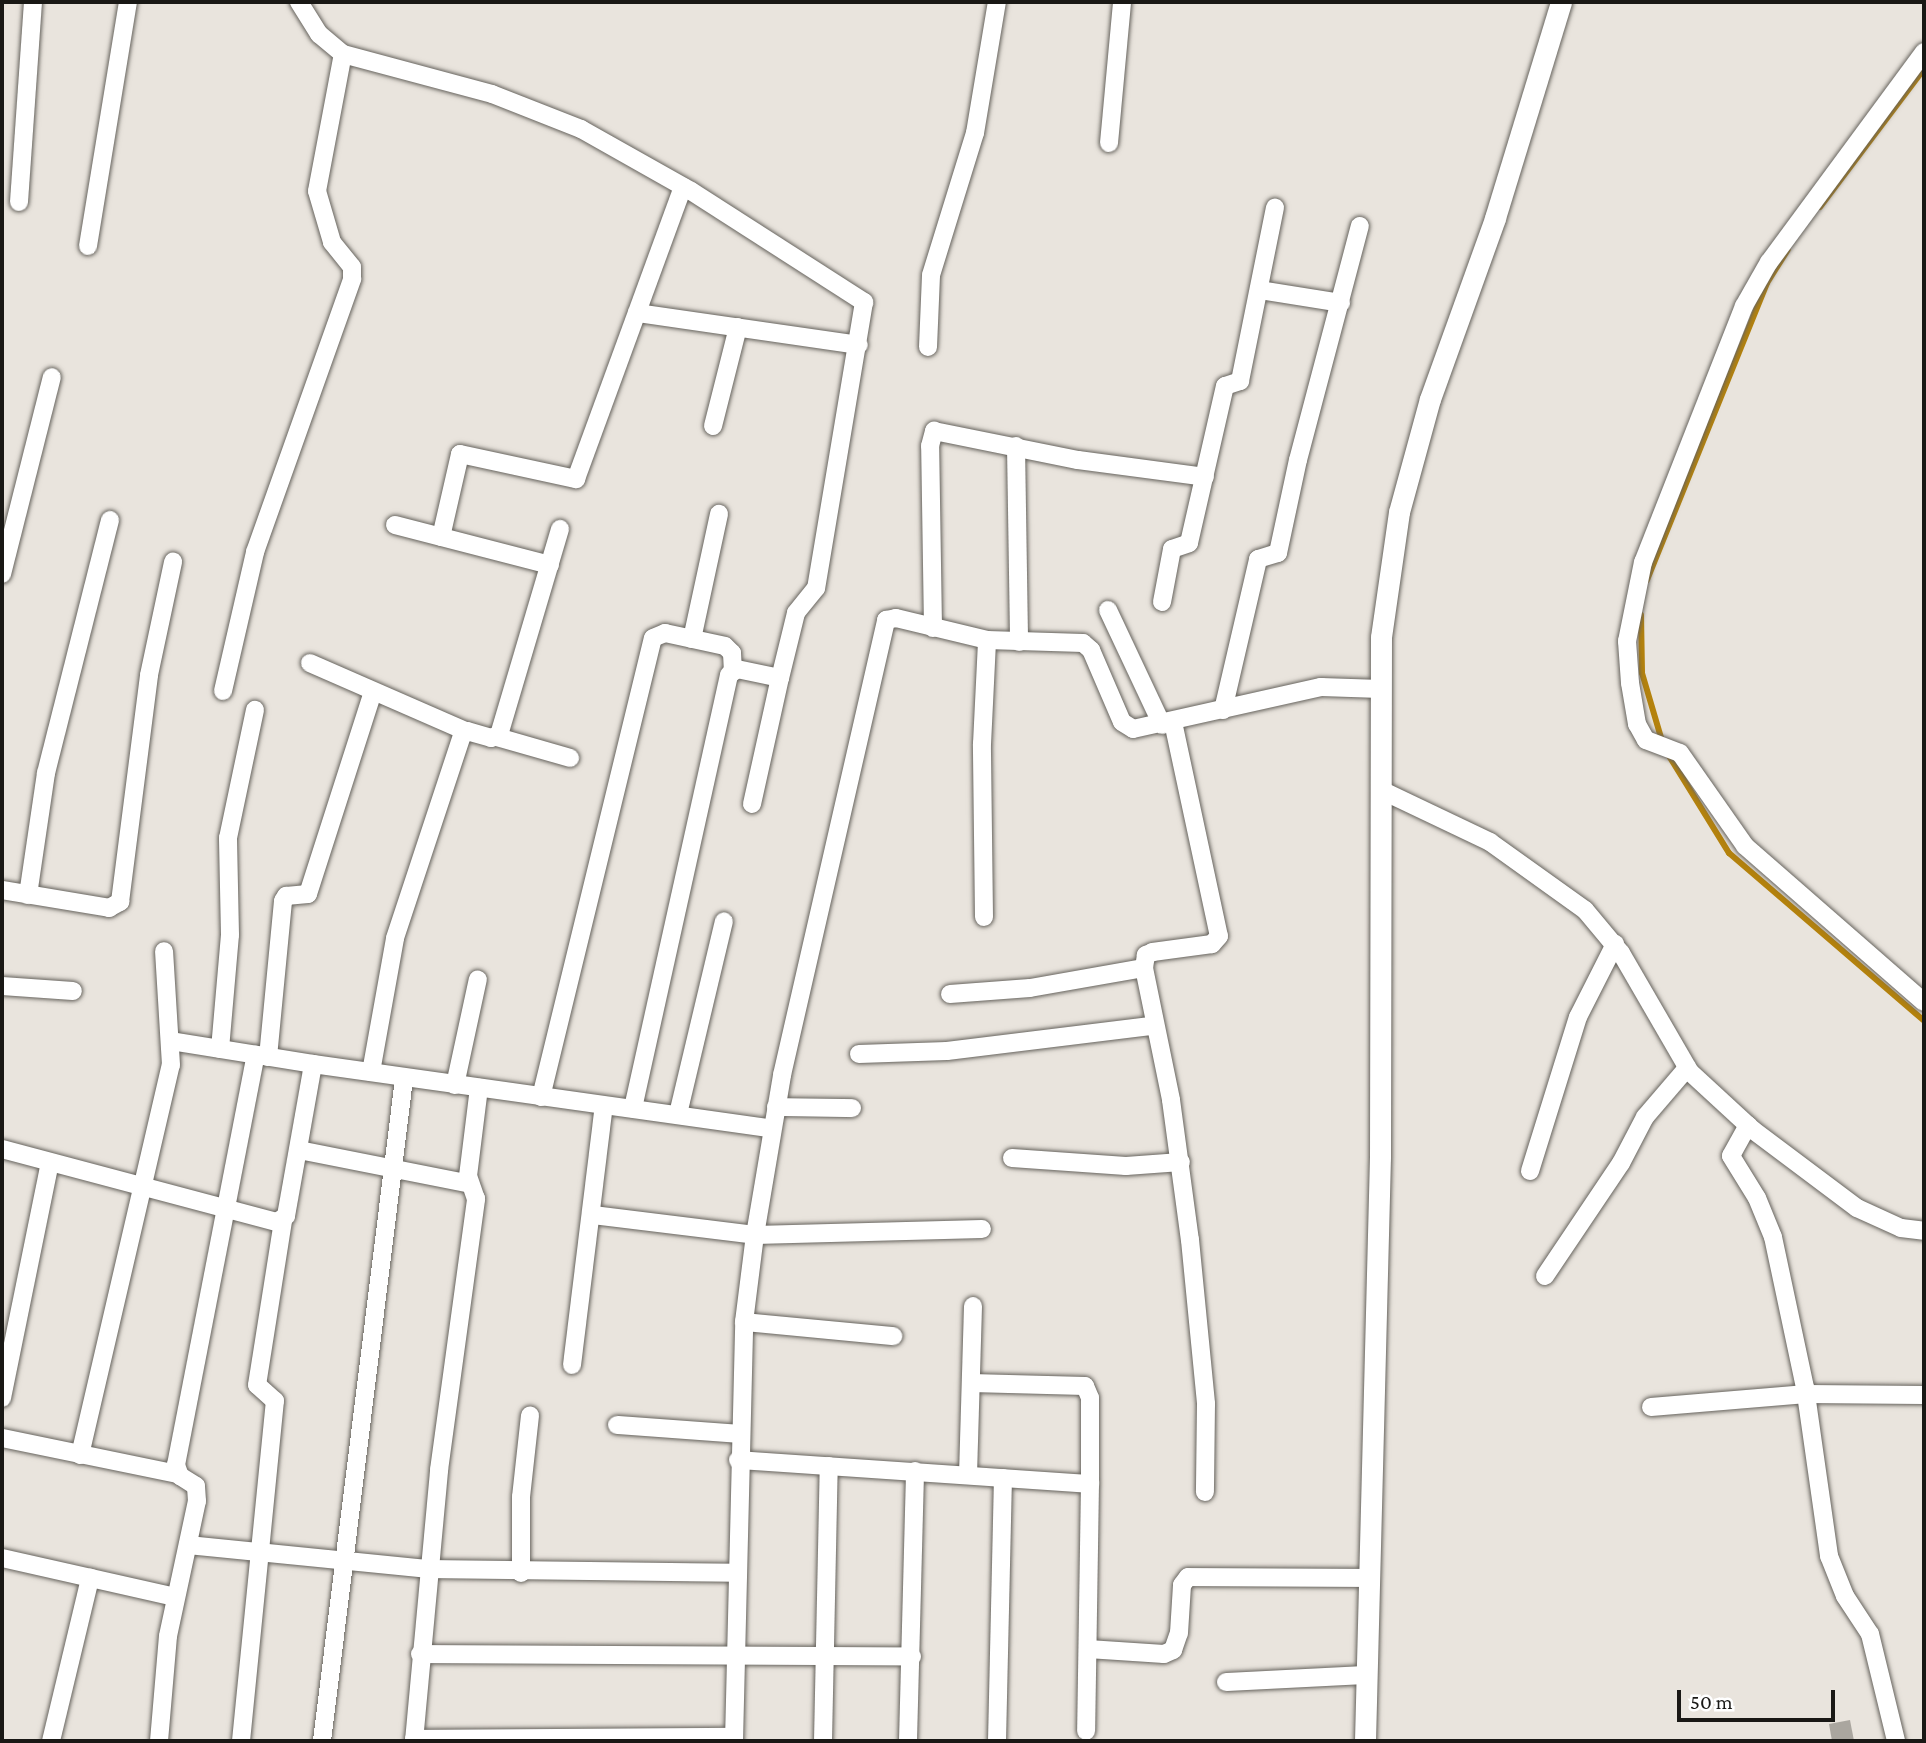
<!DOCTYPE html>
<html>
<head>
<meta charset="utf-8">
<style>
  body { margin:0 }
  #map { position:relative; width:1926px; height:1743px; overflow:hidden; background:#e9e4dd; font-family:"Crimson Pro",serif }
  div>[style] { position:absolute }
  .stream>* { height:6px; margin:-3px; padding:0 3px; transform-origin:3px; border-radius:3px; background:#b4820d }
  .building>* { inset:0; background:#aaa69f }
  .roads { filter:drop-shadow(0 0 2px #66635d) drop-shadow(0 0 2px #66635d) }
  .minor>* { height:18px; margin:-9px; padding:0 9px; transform-origin:9px; border-radius:9px; background:#fff }
  .tertiary>* { height:21px; margin:-10.5px; padding:0 10.5px; transform-origin:10.5px; border-radius:10.5px; background:#fff }
  span { translate:-50% -50%; white-space:nowrap; text-align:center; line-height:1.15; -webkit-text-stroke:7px #fff; paint-order:stroke }
  .frame { position:absolute; inset:0; border:4px solid #191815; pointer-events:none }
  .scale { position:absolute; left:1677px; top:1690px; width:158px; height:32px; box-sizing:border-box; border:4px solid #191815; border-top:0; padding-left:9px; font-size:21px; line-height:24px; white-space:nowrap; color:#191815; -webkit-text-stroke:5px #fff; paint-order:stroke }
</style>
</head>
<body>
<div id="map">
  <div class="stream">
    <div style="left:1820px;top:207px;width:173px;rotate:-53deg"></div>
    <div style="left:1647px;top:580px;width:320px;rotate:-68deg"></div>
    <div style="left:1767px;top:283px;width:39px;rotate:-58deg"></div>
    <div style="left:1641px;top:615px;width:58px;rotate:89deg"></div>
    <div style="left:1642px;top:673px;width:71px;rotate:73.6deg"></div>
    <div style="left:1666px;top:751px;width:120px;rotate:58.3deg"></div>
    <div style="left:1729px;top:853px;width:257px;rotate:40.7deg"></div>
  </div>
  <div class="building">
    <div style="clip-path:polygon(1850px 1720px,1854px 1741px,1832px 1741px,1829px 1724px)"></div>
  </div>
  <div class="roads">
    <div class="minor">
      <div style="left:299px;top:2px;width:38px;rotate:58deg"></div>
      <div style="left:319px;top:34px;width:31px;rotate:40deg"></div>
      <div style="left:343px;top:54px;width:154px;rotate:15deg"></div>
      <div style="left:492px;top:94px;width:96px;rotate:21.5deg"></div>
      <div style="left:581px;top:129px;width:126px;rotate:29.4deg"></div>
      <div style="left:691px;top:191px;width:206px;rotate:32.7deg"></div>
      <div style="left:864px;top:302px;width:290px;rotate:99.5deg"></div>
      <div style="left:816px;top:588px;width:32px;rotate:129deg"></div>
      <div style="left:796px;top:613px;width:67px;rotate:103.8deg"></div>
      <div style="left:780px;top:678px;width:44px;rotate:-168.2deg"></div>
      <div style="left:737px;top:669px;width:10px;rotate:143deg"></div>
      <div style="left:729px;top:675px;width:444px;rotate:102.5deg"></div>
      <div style="left:1924px;top:52px;width:261px;rotate:126.4deg"></div>
      <div style="left:1769px;top:262px;width:51px;rotate:119.6deg"></div>
      <div style="left:1744px;top:306px;width:275px;rotate:111.5deg"></div>
      <div style="left:1643px;top:562px;width:81px;rotate:101.4deg"></div>
      <div style="left:1627px;top:641px;width:42px;rotate:85.9deg"></div>
      <div style="left:1630px;top:683px;width:42px;rotate:80.3deg"></div>
      <div style="left:1637px;top:724px;width:18px;rotate:61deg"></div>
      <div style="left:1646px;top:740px;width:36px;rotate:21deg"></div>
      <div style="left:1680px;top:753px;width:113px;rotate:55deg"></div>
      <div style="left:1745px;top:846px;width:237px;rotate:41.1deg"></div>
      <div style="left:1109px;top:143px;width:142px;rotate:-84.7deg"></div>
      <div style="left:19px;top:202px;width:200px;rotate:-86deg"></div>
      <div style="left:88px;top:246px;width:247px;rotate:-80.7deg"></div>
      <div style="left:1260px;top:290px;width:82px;rotate:9.1deg"></div>
      <div style="left:637px;top:313px;width:224px;rotate:8.2deg"></div>
      <div style="left:928px;top:347px;width:72px;rotate:-87.6deg"></div>
      <div style="left:931px;top:275px;width:149px;rotate:-72.8deg"></div>
      <div style="left:975px;top:133px;width:133px;rotate:-80.5deg"></div>
      <div style="left:713px;top:426px;width:102px;rotate:-75.8deg"></div>
      <div style="left:1016px;top:446px;width:196px;rotate:89.1deg"></div>
      <div style="left:395px;top:525px;width:160px;rotate:14.5deg"></div>
      <div style="left:441px;top:537px;width:85px;rotate:-77.1deg"></div>
      <div style="left:460px;top:454px;width:119px;rotate:12.2deg"></div>
      <div style="left:576px;top:479px;width:311px;rotate:-69.9deg"></div>
      <div style="left:2px;top:574px;width:203px;rotate:-75.8deg"></div>
      <div style="left:1162px;top:602px;width:54px;rotate:-79.3deg"></div>
      <div style="left:1172px;top:549px;width:18px;rotate:-19deg"></div>
      <div style="left:1189px;top:543px;width:161px;rotate:-77.1deg"></div>
      <div style="left:1225px;top:386px;width:16px;rotate:-18deg"></div>
      <div style="left:1240px;top:381px;width:177px;rotate:-78.6deg"></div>
      <div style="left:1108px;top:610px;width:127px;rotate:64.8deg"></div>
      <div style="left:933px;top:628px;width:182px;rotate:-90.9deg"></div>
      <div style="left:930px;top:446px;width:16px;rotate:-75deg"></div>
      <div style="left:934px;top:431px;width:147px;rotate:11.4deg"></div>
      <div style="left:1078px;top:460px;width:128px;rotate:7.6deg"></div>
      <div style="left:692px;top:639px;width:128px;rotate:-77.8deg"></div>
      <div style="left:310px;top:663px;width:170px;rotate:23.6deg"></div>
      <div style="left:223px;top:691px;width:143px;rotate:-77deg"></div>
      <div style="left:255px;top:552px;width:290px;rotate:-70.4deg"></div>
      <div style="left:352px;top:279px;width:12px;rotate:-90deg"></div>
      <div style="left:352px;top:267px;width:32px;rotate:-129deg"></div>
      <div style="left:332px;top:242px;width:53px;rotate:-106.4deg"></div>
      <div style="left:317px;top:191px;width:139px;rotate:-79.3deg"></div>
      <div style="left:1223px;top:710px;width:155px;rotate:-76.9deg"></div>
      <div style="left:1258px;top:559px;width:21px;rotate:-17deg"></div>
      <div style="left:1278px;top:553px;width:95px;rotate:-77.9deg"></div>
      <div style="left:1298px;top:460px;width:242px;rotate:-75.2deg"></div>
      <div style="left:1173px;top:722px;width:219px;rotate:77.9deg"></div>
      <div style="left:1219px;top:936px;width:11px;rotate:131deg"></div>
      <div style="left:1212px;top:944px;width:60px;rotate:172.3deg"></div>
      <div style="left:1153px;top:952px;width:8px;rotate:157deg"></div>
      <div style="left:1146px;top:955px;width:13px;rotate:99deg"></div>
      <div style="left:1144px;top:968px;width:135px;rotate:78.4deg"></div>
      <div style="left:1171px;top:1100px;width:141px;rotate:82.3deg"></div>
      <div style="left:1190px;top:1240px;width:165px;rotate:84.4deg"></div>
      <div style="left:1206px;top:1404px;width:88px;rotate:90.7deg"></div>
      <div style="left:497px;top:737px;width:76px;rotate:16deg"></div>
      <div style="left:1381px;top:790px;width:121px;rotate:25.5deg"></div>
      <div style="left:1490px;top:842px;width:117px;rotate:35.6deg"></div>
      <div style="left:1585px;top:910px;width:56px;rotate:50.1deg"></div>
      <div style="left:1621px;top:953px;width:138px;rotate:59.9deg"></div>
      <div style="left:1690px;top:1072px;width:86px;rotate:42.6deg"></div>
      <div style="left:1753px;top:1130px;width:130px;rotate:36.9deg"></div>
      <div style="left:1857px;top:1208px;width:48px;rotate:24.4deg"></div>
      <div style="left:1901px;top:1228px;width:23px;rotate:7deg"></div>
      <div style="left:752px;top:804px;width:129px;rotate:-77.5deg"></div>
      <div style="left:2px;top:890px;width:109px;rotate:9.5deg"></div>
      <div style="left:109px;top:908px;width:13px;rotate:-29deg"></div>
      <div style="left:120px;top:902px;width:229px;rotate:-82.7deg"></div>
      <div style="left:149px;top:675px;width:116px;rotate:-78deg"></div>
      <div style="left:28px;top:895px;width:123px;rotate:-81.6deg"></div>
      <div style="left:46px;top:773px;width:261px;rotate:-75.8deg"></div>
      <div style="left:984px;top:917px;width:173px;rotate:-90.7deg"></div>
      <div style="left:982px;top:744px;width:104px;rotate:-87.2deg"></div>
      <div style="left:2px;top:986px;width:71px;rotate:4deg"></div>
      <div style="left:950px;top:994px;width:80px;rotate:-4.3deg"></div>
      <div style="left:1030px;top:988px;width:116px;rotate:-10deg"></div>
      <div style="left:171px;top:1041px;width:144px;rotate:9.2deg"></div>
      <div style="left:220px;top:1049px;width:114px;rotate:-85deg"></div>
      <div style="left:230px;top:935px;width:97px;rotate:-91.2deg"></div>
      <div style="left:228px;top:838px;width:131px;rotate:-78.1deg"></div>
      <div style="left:859px;top:1054px;width:88px;rotate:-2deg"></div>
      <div style="left:947px;top:1051px;width:207px;rotate:-7deg"></div>
      <div style="left:268px;top:1057px;width:157px;rotate:-84.5deg"></div>
      <div style="left:283px;top:901px;width:6px;rotate:-59deg"></div>
      <div style="left:286px;top:896px;width:22px;rotate:-5deg"></div>
      <div style="left:308px;top:894px;width:213px;rotate:-72.2deg"></div>
      <div style="left:371px;top:1072px;width:136px;rotate:-79.8deg"></div>
      <div style="left:395px;top:938px;width:213px;rotate:-71.7deg"></div>
      <div style="left:462px;top:736px;width:7px;rotate:-45deg"></div>
      <div style="left:467px;top:731px;width:25px;rotate:16deg"></div>
      <div style="left:491px;top:738px;width:9px;rotate:-21deg"></div>
      <div style="left:499px;top:735px;width:215px;rotate:-73.5deg"></div>
      <div style="left:455px;top:1085px;width:108px;rotate:-77.8deg"></div>
      <div style="left:541px;top:1097px;width:472px;rotate:-76.3deg"></div>
      <div style="left:653px;top:638px;width:13px;rotate:-23deg"></div>
      <div style="left:665px;top:633px;width:61px;rotate:12.2deg"></div>
      <div style="left:725px;top:646px;width:10px;rotate:45deg"></div>
      <div style="left:732px;top:653px;width:17px;rotate:87deg"></div>
      <div style="left:776px;top:1107px;width:76px;rotate:0.8deg"></div>
      <div style="left:678px;top:1114px;width:198px;rotate:-76.6deg"></div>
      <div style="left:1748px;top:1125px;width:35px;rotate:119deg"></div>
      <div style="left:1731px;top:1156px;width:49px;rotate:58.2deg"></div>
      <div style="left:1757px;top:1198px;width:42px;rotate:67.7deg"></div>
      <div style="left:1773px;top:1237px;width:153px;rotate:78deg"></div>
      <div style="left:1805px;top:1387px;width:171px;rotate:81.9deg"></div>
      <div style="left:1829px;top:1556px;width:43px;rotate:68.2deg"></div>
      <div style="left:1845px;top:1596px;width:45px;rotate:56.7deg"></div>
      <div style="left:1870px;top:1634px;width:110px;rotate:76.3deg"></div>
      <div style="left:2px;top:1149px;width:285px;rotate:14.9deg"></div>
      <div style="left:277px;top:1222px;width:11px;rotate:-34deg"></div>
      <div style="left:286px;top:1216px;width:154px;rotate:-79.9deg"></div>
      <div style="left:313px;top:1064px;width:462px;rotate:8deg"></div>
      <div style="left:299px;top:1150px;width:174px;rotate:11.2deg"></div>
      <div style="left:1012px;top:1158px;width:114px;rotate:4deg"></div>
      <div style="left:1126px;top:1166px;width:55px;rotate:-4.2deg"></div>
      <div style="left:1530px;top:1171px;width:161px;rotate:-72.7deg"></div>
      <div style="left:1578px;top:1017px;width:82px;rotate:-63.1deg"></div>
      <div style="left:593px;top:1215px;width:163px;rotate:7deg"></div>
      <div style="left:755px;top:1235px;width:227px;rotate:-1.5deg"></div>
      <div style="left:1545px;top:1276px;width:136px;rotate:-56.1deg"></div>
      <div style="left:1621px;top:1163px;width:52px;rotate:-62.4deg"></div>
      <div style="left:1645px;top:1117px;width:65px;rotate:-49.4deg"></div>
      <div style="left:744px;top:1322px;width:150px;rotate:5.4deg"></div>
      <div style="left:572px;top:1365px;width:261px;rotate:-83deg"></div>
      <div style="left:971px;top:1383px;width:114px;rotate:1.5deg"></div>
      <div style="left:1085px;top:1386px;width:13px;rotate:67deg"></div>
      <div style="left:1090px;top:1398px;width:86px;rotate:90deg"></div>
      <div style="left:2px;top:1398px;width:240px;rotate:-78.5deg"></div>
      <div style="left:1651px;top:1407px;width:156px;rotate:-4.8deg"></div>
      <div style="left:1806px;top:1394px;width:118px;rotate:0.5deg"></div>
      <div style="left:617px;top:1425px;width:122px;rotate:4.2deg"></div>
      <div style="left:2px;top:1438px;width:180px;rotate:11.6deg"></div>
      <div style="left:80px;top:1455px;width:400px;rotate:-76.9deg"></div>
      <div style="left:171px;top:1065px;width:114px;rotate:-93.5deg"></div>
      <div style="left:738px;top:1460px;width:353px;rotate:3.9deg"></div>
      <div style="left:1090px;top:1484px;width:247px;rotate:90.9deg"></div>
      <div style="left:968px;top:1475px;width:169px;rotate:-88.3deg"></div>
      <div style="left:188px;top:1545px;width:240px;rotate:5.7deg"></div>
      <div style="left:427px;top:1569px;width:310px;rotate:0.7deg"></div>
      <div style="left:2px;top:1558px;width:177px;rotate:12.7deg"></div>
      <div style="left:521px;top:1573px;width:76px;rotate:-90deg"></div>
      <div style="left:521px;top:1497px;width:82px;rotate:-83.7deg"></div>
      <div style="left:1088px;top:1649px;width:76px;rotate:3.8deg"></div>
      <div style="left:1164px;top:1654px;width:10px;rotate:-24deg"></div>
      <div style="left:1173px;top:1650px;width:18px;rotate:-71deg"></div>
      <div style="left:1179px;top:1633px;width:48px;rotate:-86.4deg"></div>
      <div style="left:1182px;top:1585px;width:10px;rotate:-53deg"></div>
      <div style="left:1188px;top:1577px;width:180px;rotate:0.3deg"></div>
      <div style="left:420px;top:1654px;width:492px;rotate:0.3deg"></div>
      <div style="left:1226px;top:1682px;width:140px;rotate:-2.9deg"></div>
      <div style="left:414px;top:1739px;width:320px;rotate:-0.4deg"></div>
      <div style="left:51px;top:1741px;width:168px;rotate:-76.5deg"></div>
      <div style="left:159px;top:1741px;width:105px;rotate:-85.1deg"></div>
      <div style="left:168px;top:1636px;width:138px;rotate:-77.9deg"></div>
      <div style="left:197px;top:1501px;width:15px;rotate:-94deg"></div>
      <div style="left:196px;top:1486px;width:19px;rotate:-148deg"></div>
      <div style="left:180px;top:1476px;width:12px;rotate:-110deg"></div>
      <div style="left:176px;top:1465px;width:418px;rotate:-79deg"></div>
      <div style="left:241px;top:1741px;width:342px;rotate:-84.3deg"></div>
      <div style="left:275px;top:1401px;width:24px;rotate:-138deg"></div>
      <div style="left:257px;top:1385px;width:167px;rotate:-81deg"></div>
      <div style="left:322px;top:1741px;width:667px;rotate:-82.94deg"></div>
      <div style="left:414px;top:1741px;width:272px;rotate:-84.7deg"></div>
      <div style="left:439px;top:1470px;width:274px;rotate:-82.2deg"></div>
      <div style="left:476px;top:1199px;width:24px;rotate:-109deg"></div>
      <div style="left:468px;top:1176px;width:89px;rotate:-82.9deg"></div>
      <div style="left:734px;top:1741px;width:419px;rotate:-88.6deg"></div>
      <div style="left:744px;top:1322px;width:88px;rotate:-82.8deg"></div>
      <div style="left:755px;top:1235px;width:162px;rotate:-80.4deg"></div>
      <div style="left:782px;top:1075px;width:467px;rotate:-77.1deg"></div>
      <div style="left:886px;top:620px;width:10px;rotate:-11deg"></div>
      <div style="left:896px;top:618px;width:94px;rotate:13.6deg"></div>
      <div style="left:987px;top:640px;width:96px;rotate:1.8deg"></div>
      <div style="left:1083px;top:643px;width:11px;rotate:41deg"></div>
      <div style="left:1091px;top:650px;width:78px;rotate:66.7deg"></div>
      <div style="left:1122px;top:722px;width:13px;rotate:32deg"></div>
      <div style="left:1133px;top:729px;width:193px;rotate:-12.6deg"></div>
      <div style="left:1321px;top:687px;width:60px;rotate:1.9deg"></div>
      <div style="left:823px;top:1741px;width:275px;rotate:-88.8deg"></div>
      <div style="left:908px;top:1741px;width:270px;rotate:-88.5deg"></div>
      <div style="left:997px;top:1741px;width:263px;rotate:-88.7deg"></div>
    </div>
    <div class="tertiary">
      <div style="left:1365px;top:1741px;width:584px;rotate:-88.53deg"></div>
      <div style="left:1380px;top:1157px;width:520px;rotate:-89.89deg"></div>
      <div style="left:1381px;top:637px;width:126px;rotate:-81.8deg"></div>
      <div style="left:1399px;top:512px;width:117px;rotate:-74.7deg"></div>
      <div style="left:1430px;top:399px;width:192px;rotate:-70.2deg"></div>
      <div style="left:1495px;top:218px;width:226px;rotate:-73deg"></div>
    </div>
  </div>
  <div class="frame"></div>
  <div class="scale">50 m</div>
</div>
</body>
</html>
